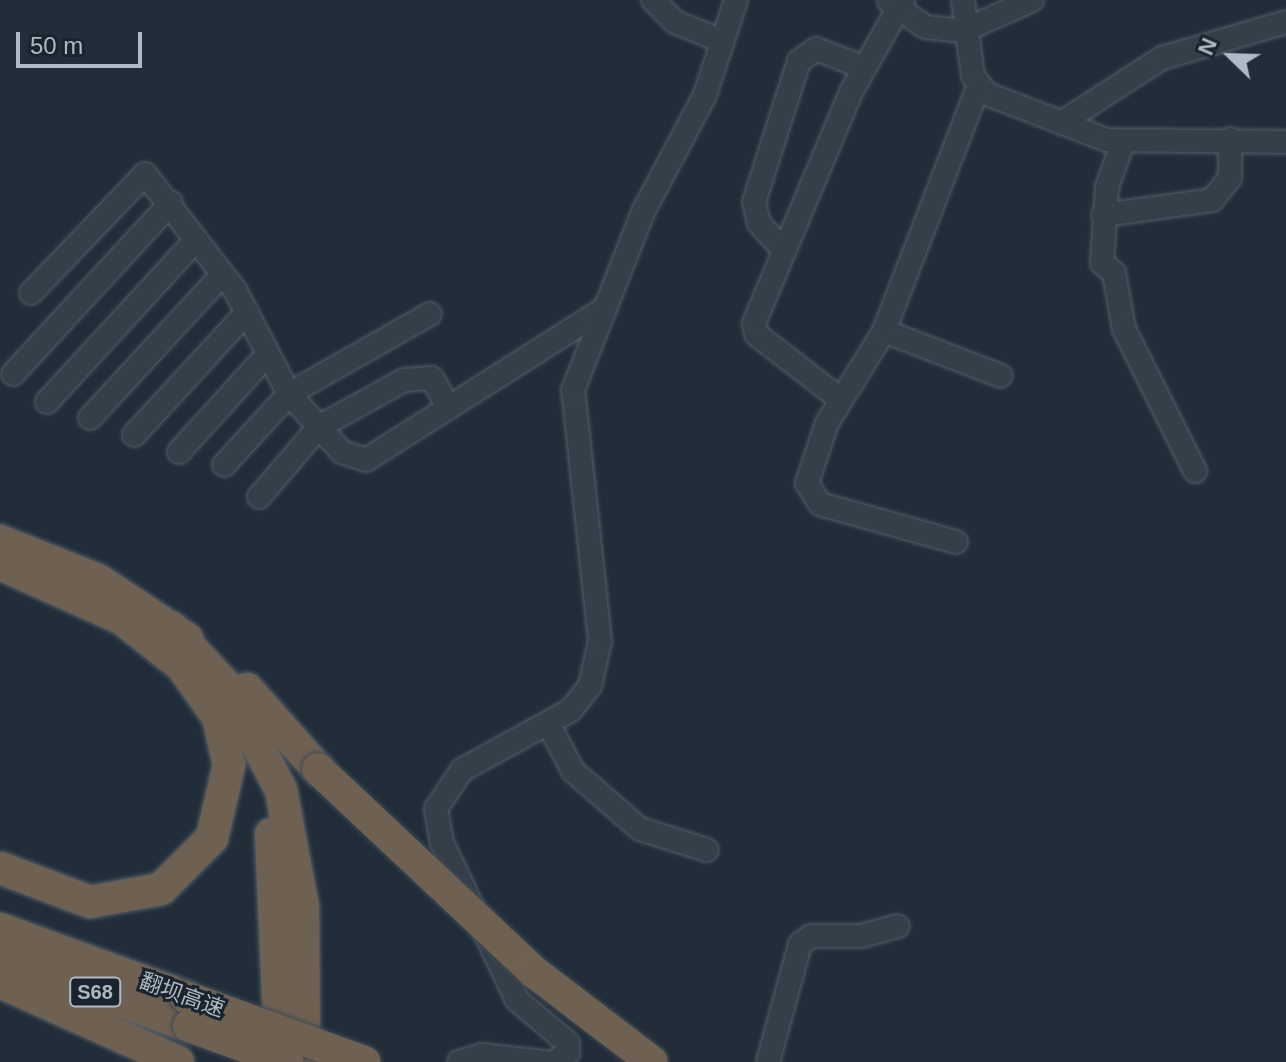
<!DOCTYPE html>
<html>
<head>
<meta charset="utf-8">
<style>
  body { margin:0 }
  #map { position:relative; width:1286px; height:1062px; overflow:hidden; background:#212d39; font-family:Helvetica,"Noto Sans SC",sans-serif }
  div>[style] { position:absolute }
  .roads { filter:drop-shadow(0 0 2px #525d67) drop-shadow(0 0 2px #525d67) }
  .minor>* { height:22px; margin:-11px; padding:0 11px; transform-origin:11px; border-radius:11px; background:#353f49 }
  .highway>* { height:32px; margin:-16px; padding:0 16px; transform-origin:16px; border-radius:16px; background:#6f6152 }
  .bridges { filter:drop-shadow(0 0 2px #3f4a54) drop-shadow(0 0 2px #3f4a54) }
  .highway-bridge>* { height:32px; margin:-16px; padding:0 16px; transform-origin:16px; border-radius:16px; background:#6f6152 }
  span { translate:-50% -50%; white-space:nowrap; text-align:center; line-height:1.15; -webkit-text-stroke:6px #1a242e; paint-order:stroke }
  .shield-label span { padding:2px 6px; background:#1a242e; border:2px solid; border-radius:6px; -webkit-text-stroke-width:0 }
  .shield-label { font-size:20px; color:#afbac6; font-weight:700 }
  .street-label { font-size:22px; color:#afbac6 }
  .north { position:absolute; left:1190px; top:16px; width:80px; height:80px; -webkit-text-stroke:6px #1a242e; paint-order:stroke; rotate:293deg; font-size:22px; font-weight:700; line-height:32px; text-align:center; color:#afbac6 }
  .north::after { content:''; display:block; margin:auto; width:28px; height:36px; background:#afbac6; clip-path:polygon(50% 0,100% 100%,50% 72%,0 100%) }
  .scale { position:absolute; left:16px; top:32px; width:126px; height:36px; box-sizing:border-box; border:4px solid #afbac6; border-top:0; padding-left:10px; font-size:24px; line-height:28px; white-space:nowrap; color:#afbac6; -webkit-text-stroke:6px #1a242e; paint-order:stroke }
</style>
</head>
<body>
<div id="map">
  <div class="roads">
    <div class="minor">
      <div style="left:653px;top:0;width:31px;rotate:45deg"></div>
      <div style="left:675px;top:22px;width:51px;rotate:22deg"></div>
      <div style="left:889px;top:1px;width:44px;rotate:35.8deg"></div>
      <div style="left:925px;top:27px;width:38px;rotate:6deg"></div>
      <div style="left:963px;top:31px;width:76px;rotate:-24.2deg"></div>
      <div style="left:963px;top:1px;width:76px;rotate:82.4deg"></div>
      <div style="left:973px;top:76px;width:23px;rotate:52deg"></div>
      <div style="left:987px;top:94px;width:129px;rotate:21deg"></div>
      <div style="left:1107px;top:140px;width:179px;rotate:0.6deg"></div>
      <div style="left:1061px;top:123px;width:120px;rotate:-32.8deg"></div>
      <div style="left:1162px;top:58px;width:129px;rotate:-16.2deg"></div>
      <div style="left:1123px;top:142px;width:48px;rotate:109.6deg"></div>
      <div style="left:1107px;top:187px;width:76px;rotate:93.8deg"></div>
      <div style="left:1102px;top:263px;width:16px;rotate:40deg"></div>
      <div style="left:1114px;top:273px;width:57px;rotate:79.9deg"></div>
      <div style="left:1124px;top:329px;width:159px;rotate:63.4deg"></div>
      <div style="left:1103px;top:215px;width:110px;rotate:-7.8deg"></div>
      <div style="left:1212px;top:200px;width:28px;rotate:-51deg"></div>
      <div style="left:1230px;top:178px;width:39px;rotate:-90deg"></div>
      <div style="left:784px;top:251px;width:38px;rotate:-132deg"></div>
      <div style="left:759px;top:223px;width:22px;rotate:-103deg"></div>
      <div style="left:754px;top:202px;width:148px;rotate:-72.3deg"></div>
      <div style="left:799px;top:61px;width:21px;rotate:-35deg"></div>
      <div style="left:816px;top:49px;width:50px;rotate:21deg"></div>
      <div style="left:31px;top:293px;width:165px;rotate:-46.2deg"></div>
      <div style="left:145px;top:174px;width:147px;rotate:52.2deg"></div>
      <div style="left:235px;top:290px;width:117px;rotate:62.6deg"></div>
      <div style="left:289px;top:394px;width:79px;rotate:47.6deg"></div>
      <div style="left:342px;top:452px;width:25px;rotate:18deg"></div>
      <div style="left:366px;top:460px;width:280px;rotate:-32.4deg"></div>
      <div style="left:884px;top:331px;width:125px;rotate:21deg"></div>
      <div style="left:13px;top:374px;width:233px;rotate:-47.3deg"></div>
      <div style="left:840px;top:399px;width:106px;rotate:-142.3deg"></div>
      <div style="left:756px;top:334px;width:11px;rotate:-100deg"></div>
      <div style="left:754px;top:323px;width:251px;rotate:-67.2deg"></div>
      <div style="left:851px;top:92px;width:106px;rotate:-60.5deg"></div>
      <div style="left:47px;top:402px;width:220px;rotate:-47.4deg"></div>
      <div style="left:90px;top:418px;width:195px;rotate:-47.3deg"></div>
      <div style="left:134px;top:435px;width:167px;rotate:-47.4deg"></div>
      <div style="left:179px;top:452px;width:128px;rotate:-47.8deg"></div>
      <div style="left:224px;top:465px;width:96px;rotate:-47.5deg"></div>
      <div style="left:289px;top:394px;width:162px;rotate:-29.6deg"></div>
      <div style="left:259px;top:497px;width:92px;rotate:-49.4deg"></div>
      <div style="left:319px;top:427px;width:97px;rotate:-28.9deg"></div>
      <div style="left:404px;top:380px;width:28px;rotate:-4deg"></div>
      <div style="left:432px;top:378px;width:33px;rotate:61deg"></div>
      <div style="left:956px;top:542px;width:141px;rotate:-164.4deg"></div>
      <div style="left:820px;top:504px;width:25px;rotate:-122deg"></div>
      <div style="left:807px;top:483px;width:63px;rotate:-71.6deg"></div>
      <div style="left:827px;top:423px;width:108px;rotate:-58.2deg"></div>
      <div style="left:884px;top:331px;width:261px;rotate:-68.9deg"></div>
      <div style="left:548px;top:723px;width:54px;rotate:62.5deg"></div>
      <div style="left:573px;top:771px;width:89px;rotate:40.9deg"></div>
      <div style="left:640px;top:829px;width:70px;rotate:17.4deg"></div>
      <div style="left:459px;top:1062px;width:24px;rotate:-17deg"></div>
      <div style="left:482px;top:1055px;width:62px;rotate:6.4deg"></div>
      <div style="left:555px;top:1062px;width:16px;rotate:-35deg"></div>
      <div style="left:568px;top:1053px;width:10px;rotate:-90deg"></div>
      <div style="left:568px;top:1043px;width:67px;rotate:-139.9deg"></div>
      <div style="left:517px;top:1000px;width:174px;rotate:-115.5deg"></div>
      <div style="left:442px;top:843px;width:35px;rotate:-100deg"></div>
      <div style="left:436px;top:809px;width:47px;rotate:-56.3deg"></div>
      <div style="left:462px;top:770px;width:124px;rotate:-28.8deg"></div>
      <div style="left:571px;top:710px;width:31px;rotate:-52deg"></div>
      <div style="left:590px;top:686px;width:46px;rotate:-77.5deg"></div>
      <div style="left:600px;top:641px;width:252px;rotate:-96.1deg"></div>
      <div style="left:573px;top:390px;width:191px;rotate:-68.5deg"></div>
      <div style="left:643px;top:212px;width:132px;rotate:-62.1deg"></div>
      <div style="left:705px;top:95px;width:100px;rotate:-71.9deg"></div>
      <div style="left:768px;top:1062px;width:122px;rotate:-74.8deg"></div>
      <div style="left:800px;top:944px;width:14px;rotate:-36deg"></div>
      <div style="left:811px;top:936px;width:50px"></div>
      <div style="left:861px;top:936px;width:38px;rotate:-15deg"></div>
    </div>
    <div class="highway">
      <div style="left:0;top:541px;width:105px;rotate:21.7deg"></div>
      <div style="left:98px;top:580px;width:107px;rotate:33.5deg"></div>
      <div style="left:0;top:564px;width:133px;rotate:24.1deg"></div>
      <div style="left:121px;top:618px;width:78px;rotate:38.2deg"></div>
      <div style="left:182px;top:666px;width:62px;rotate:54.8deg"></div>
      <div style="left:218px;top:717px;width:49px;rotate:77.1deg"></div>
      <div style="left:229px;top:765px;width:75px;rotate:103.1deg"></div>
      <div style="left:212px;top:838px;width:72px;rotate:135deg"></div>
      <div style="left:161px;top:889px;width:72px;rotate:169.6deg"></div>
      <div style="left:90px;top:902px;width:96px;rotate:-159.3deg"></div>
      <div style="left:171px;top:627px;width:82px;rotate:47deg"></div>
      <div style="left:227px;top:687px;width:116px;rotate:62.3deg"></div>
      <div style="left:281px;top:790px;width:119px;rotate:79.4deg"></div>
      <div style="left:303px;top:907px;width:155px;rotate:89.6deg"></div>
      <div style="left:247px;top:689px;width:107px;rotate:48.4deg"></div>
      <div style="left:271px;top:834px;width:225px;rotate:87.5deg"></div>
      <div style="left:0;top:929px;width:198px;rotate:20.1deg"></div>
      <div style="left:0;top:957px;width:201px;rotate:20.1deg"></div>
      <div style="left:0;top:982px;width:195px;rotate:24.2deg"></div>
    </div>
  </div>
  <div class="bridges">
    <div class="highway-bridge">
      <div style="left:318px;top:769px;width:296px;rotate:43.2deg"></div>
      <div style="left:534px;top:972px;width:148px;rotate:37.3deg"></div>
      <div style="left:186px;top:997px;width:190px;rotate:20deg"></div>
      <div style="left:189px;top:1026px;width:105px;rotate:20deg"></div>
    </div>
  </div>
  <div class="shield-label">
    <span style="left:95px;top:992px">S68</span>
  </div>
  <div class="street-label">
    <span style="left:182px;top:995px;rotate:20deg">翻坝高速</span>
  </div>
  <div class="north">N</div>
  <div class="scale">50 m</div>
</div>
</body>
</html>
